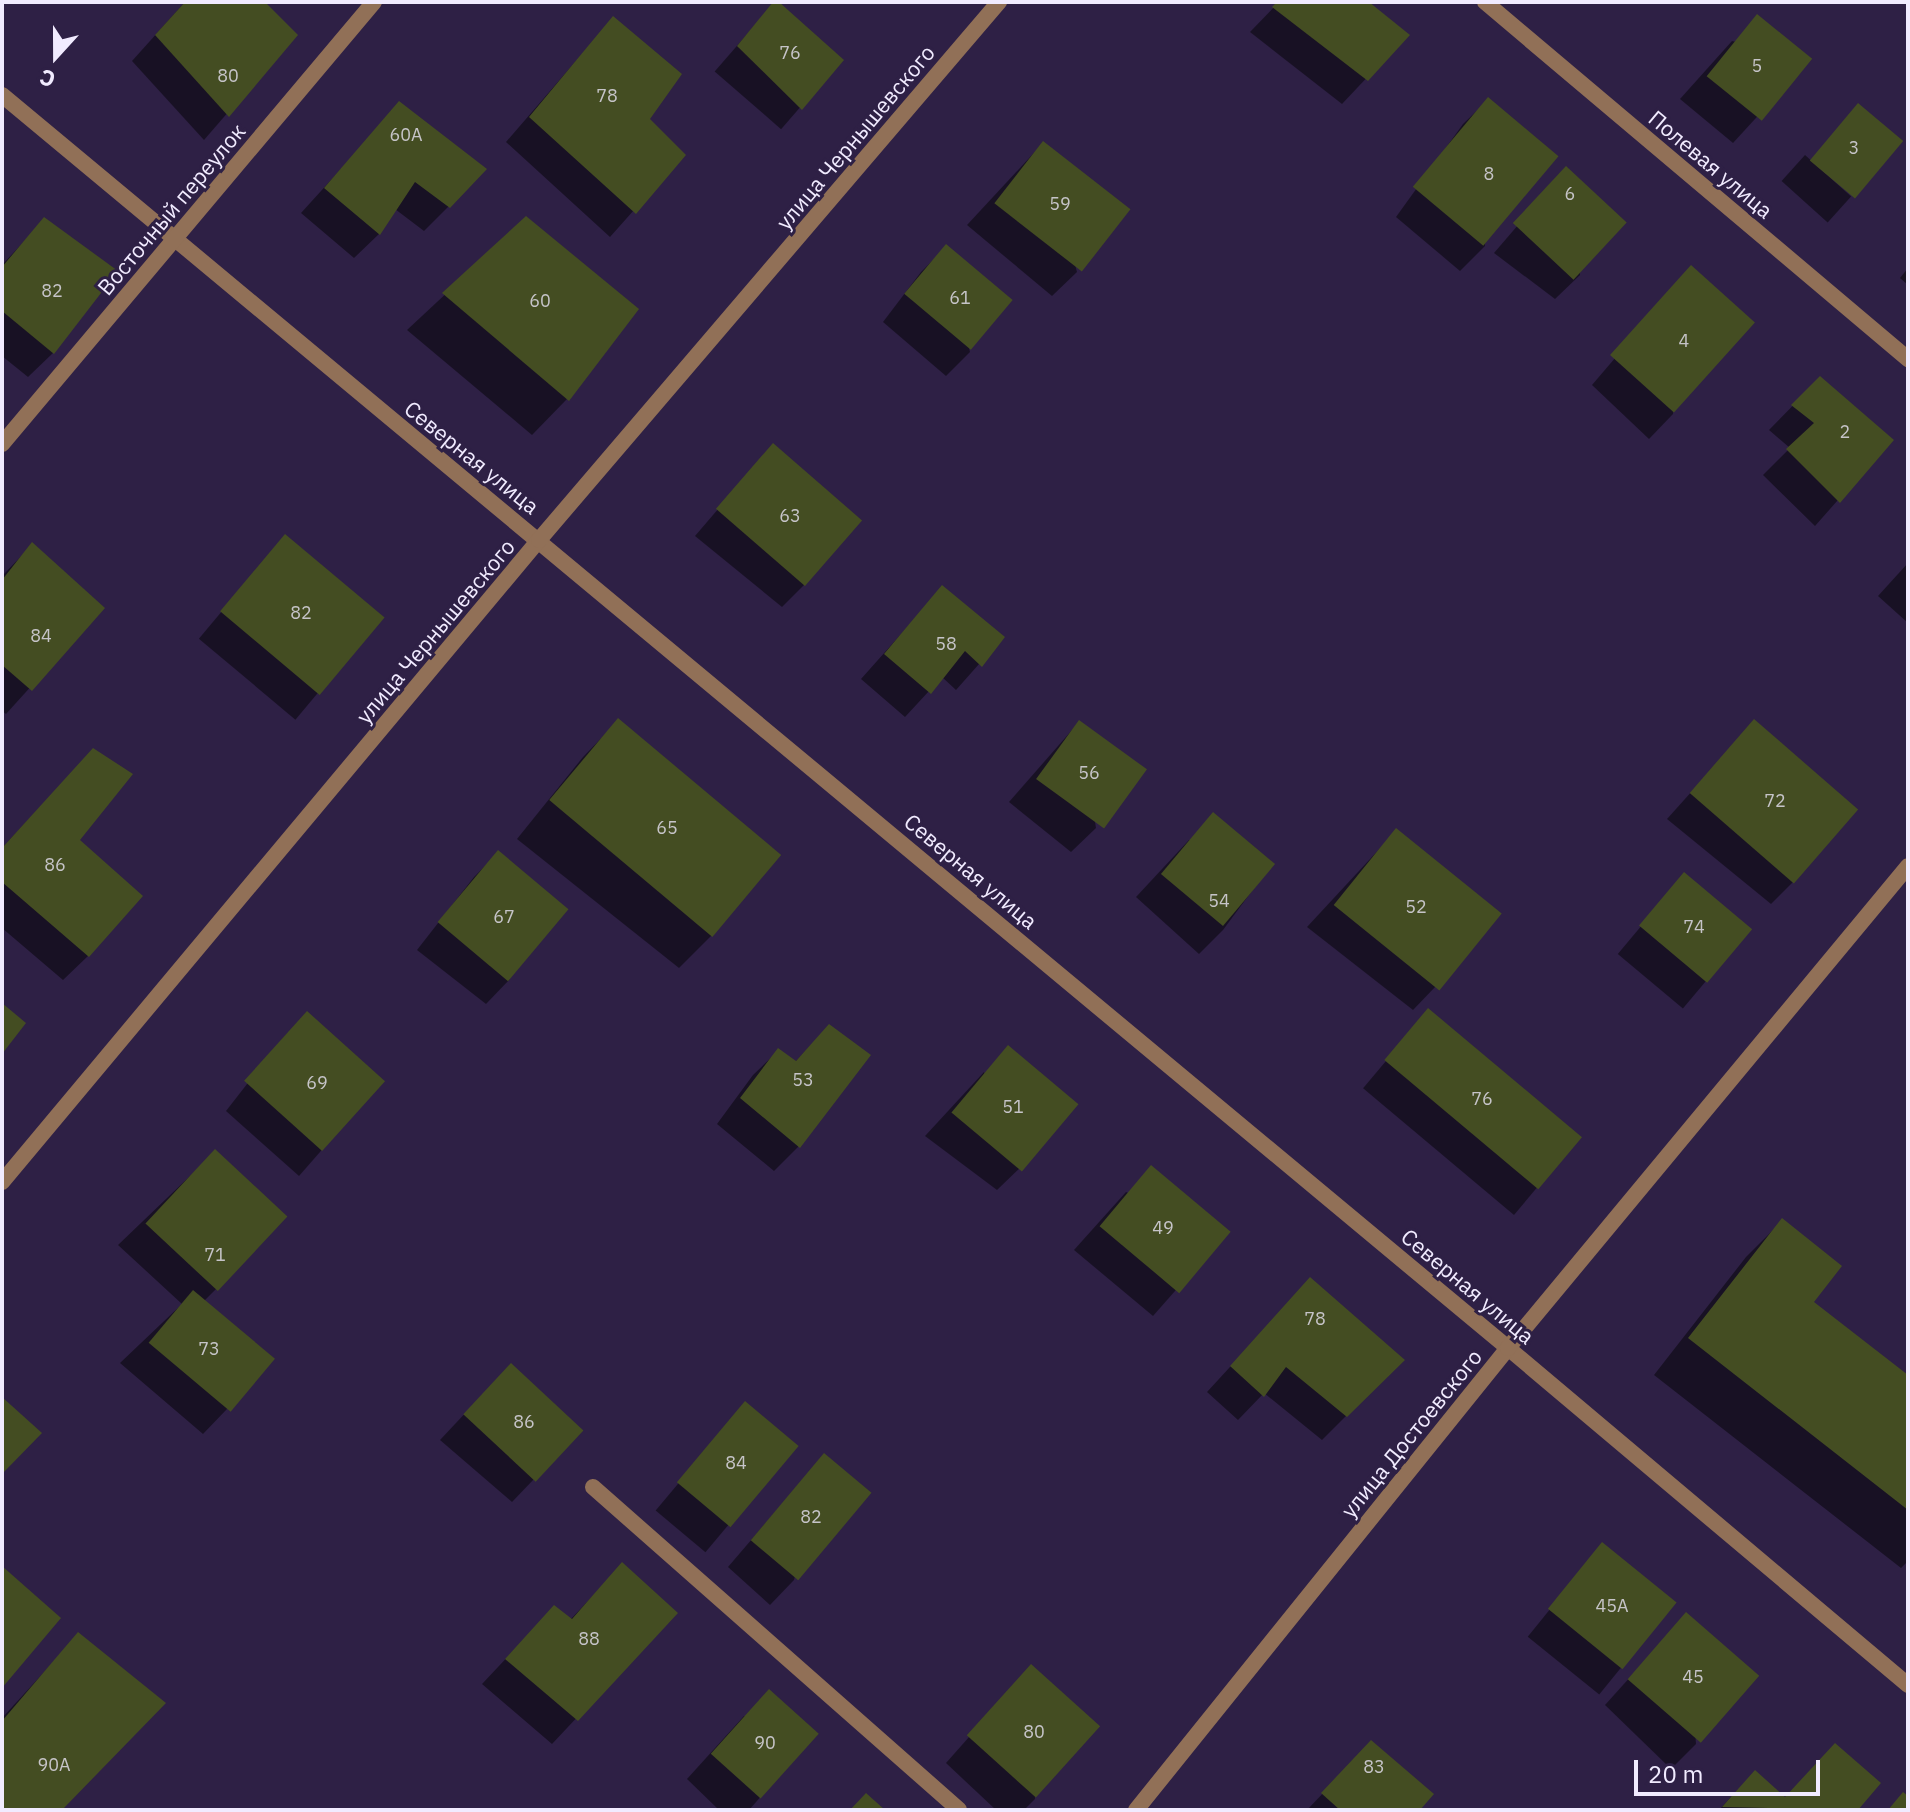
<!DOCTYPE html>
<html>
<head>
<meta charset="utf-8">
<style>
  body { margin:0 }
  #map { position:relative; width:1910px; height:1812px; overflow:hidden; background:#2e2045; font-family:"IBM Plex Sans",sans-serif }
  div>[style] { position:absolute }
  .shadow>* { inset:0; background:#0007; transform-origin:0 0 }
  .building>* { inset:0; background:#444d22; transform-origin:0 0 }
  .lane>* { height:16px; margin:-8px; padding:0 8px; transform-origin:8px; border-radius:8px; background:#917057 }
  .street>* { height:16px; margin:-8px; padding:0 8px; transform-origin:8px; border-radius:8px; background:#917057 }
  span { translate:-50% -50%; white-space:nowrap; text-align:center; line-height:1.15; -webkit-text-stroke:6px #2e2045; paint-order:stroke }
  .number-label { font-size:18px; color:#c6c4c8 }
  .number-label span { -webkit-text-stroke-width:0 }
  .street-label { font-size:22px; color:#f1ebff }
  .frame { position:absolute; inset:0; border:4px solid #f1ebff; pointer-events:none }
  .north { position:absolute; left:16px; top:16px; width:80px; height:80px; -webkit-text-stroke:6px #2e2045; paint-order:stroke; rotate:201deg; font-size:22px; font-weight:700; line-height:32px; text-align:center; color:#f1ebff }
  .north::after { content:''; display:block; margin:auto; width:28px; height:36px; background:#f1ebff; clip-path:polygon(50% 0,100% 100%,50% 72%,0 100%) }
  .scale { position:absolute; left:1634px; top:1760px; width:186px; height:36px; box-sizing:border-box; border:4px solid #f1ebff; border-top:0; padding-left:10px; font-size:24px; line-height:28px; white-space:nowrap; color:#f1ebff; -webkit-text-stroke:6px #2e2045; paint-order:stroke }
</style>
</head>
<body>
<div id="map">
  <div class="shadow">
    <div style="clip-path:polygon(185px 2px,262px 2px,295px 35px,204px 140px,132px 61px)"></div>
    <div style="left:775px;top:2px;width:88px;height:92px;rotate:41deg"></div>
    <div style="clip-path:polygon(1279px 2px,1366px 2px,1407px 35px,1342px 104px,1250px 32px)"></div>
    <div style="clip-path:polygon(613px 18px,647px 119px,683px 155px,610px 237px,506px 142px)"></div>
    <div style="clip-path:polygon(1732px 41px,1809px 60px,1733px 143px,1680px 99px)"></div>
    <div style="clip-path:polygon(1488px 100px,1485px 246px,1460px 271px,1396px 217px,1463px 124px)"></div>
    <div style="clip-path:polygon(400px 104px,449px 206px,424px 231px,395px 209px,379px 234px,354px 258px,301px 213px)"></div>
    <div style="clip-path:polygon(1043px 143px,1077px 272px,1052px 296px,967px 225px)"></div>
    <div style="left:1805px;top:155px;width:62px;height:35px;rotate:42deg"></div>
    <div style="clip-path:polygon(1566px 169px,1580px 275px,1555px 299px,1494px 253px)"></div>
    <div style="clip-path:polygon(526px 219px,567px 399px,532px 435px,407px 330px)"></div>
    <div style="clip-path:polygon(44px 220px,115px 271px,53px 353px,28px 377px,2px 356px,2px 265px)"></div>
    <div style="clip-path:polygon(946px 247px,970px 352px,946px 376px,883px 322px,921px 272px)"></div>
    <div style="clip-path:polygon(1692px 268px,1673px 414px,1649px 439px,1592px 385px)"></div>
    <div style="clip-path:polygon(1908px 268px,1908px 285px,1900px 278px)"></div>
    <div style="clip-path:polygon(1820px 378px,1891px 440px,1815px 526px,1763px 475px,1790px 448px,1769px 430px)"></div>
    <div style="clip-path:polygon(773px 445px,807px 582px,782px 607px,695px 536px)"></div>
    <div style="left:285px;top:536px;width:126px;height:134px;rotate:40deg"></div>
    <div style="clip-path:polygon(32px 545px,102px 608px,6px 714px,2px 711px,2px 576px)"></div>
    <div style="clip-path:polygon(1908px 563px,1908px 623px,1878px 596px)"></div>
    <div style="clip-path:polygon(942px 588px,1003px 637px,956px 690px,942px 677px,905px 717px,861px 679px)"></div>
    <div style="clip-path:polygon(618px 721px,715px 932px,679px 968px,517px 839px,583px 757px)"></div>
    <div style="clip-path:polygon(1079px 722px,1096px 828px,1071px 852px,1009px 802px)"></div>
    <div style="clip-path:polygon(1754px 722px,1795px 880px,1771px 904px,1667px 819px)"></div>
    <div style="clip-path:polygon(93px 750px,77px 841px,88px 956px,63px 980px,2px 928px,2px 848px)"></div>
    <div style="clip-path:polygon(1396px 831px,1437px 985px,1413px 1010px,1307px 927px)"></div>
    <div style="clip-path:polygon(1189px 840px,1272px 864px,1223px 930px,1199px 954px,1136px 897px)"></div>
    <div style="clip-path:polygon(498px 853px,510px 979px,486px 1004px,417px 950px,474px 877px)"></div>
    <div style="left:1684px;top:875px;width:85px;height:103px;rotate:40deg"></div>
    <div style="left:1428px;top:1011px;width:197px;height:101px;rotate:40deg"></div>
    <div style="clip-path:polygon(307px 1014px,382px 1081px,299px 1176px,226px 1111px,283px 1038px)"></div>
    <div style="clip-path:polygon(829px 1026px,798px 1147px,774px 1171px,717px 1124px,753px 1075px,778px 1051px,795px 1062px)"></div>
    <div style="clip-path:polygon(984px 1072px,1022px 1166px,997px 1190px,925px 1136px)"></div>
    <div style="clip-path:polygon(215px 1152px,217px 1288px,203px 1302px,227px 1409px,203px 1434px,120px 1363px,182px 1304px,118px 1245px)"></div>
    <div style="clip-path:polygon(1126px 1192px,1227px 1232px,1153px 1316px,1074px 1250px)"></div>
    <div style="clip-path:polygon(1782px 1221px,1811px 1302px,1908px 1378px,1908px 1561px,1901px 1568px,1654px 1375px,1746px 1257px)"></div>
    <div style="clip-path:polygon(1310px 1280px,1402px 1360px,1322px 1440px,1264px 1393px,1238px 1420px,1207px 1392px)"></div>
    <div style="clip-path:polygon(486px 1391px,581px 1430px,512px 1502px,440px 1440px)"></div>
    <div style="left:745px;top:1404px;width:65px;height:139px;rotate:40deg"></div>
    <div style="clip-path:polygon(824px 1455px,794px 1580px,770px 1605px,728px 1567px)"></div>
    <div style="left:1602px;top:1545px;width:92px;height:118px;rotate:39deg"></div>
    <div style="clip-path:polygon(622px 1565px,675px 1613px,552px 1744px,482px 1684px,530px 1633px,570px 1620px)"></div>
    <div style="clip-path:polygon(1686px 1615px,1696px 1744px,1671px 1769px,1605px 1705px)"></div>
    <div style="clip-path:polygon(78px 1635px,59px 1810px,2px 1810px,2px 1718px)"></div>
    <div style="clip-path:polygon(1031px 1667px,1035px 1799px,1024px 1810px,996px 1810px,946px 1763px)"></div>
    <div style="clip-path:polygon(744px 1716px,816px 1734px,749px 1810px,719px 1810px,687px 1779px)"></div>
    <div style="clip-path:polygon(1347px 1768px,1417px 1810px,1307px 1810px)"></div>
    <div style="clip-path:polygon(1878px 1783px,1855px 1810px,1719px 1810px,1731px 1797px,1784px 1799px)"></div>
  </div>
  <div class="building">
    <div style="clip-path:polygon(185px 2px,265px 2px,298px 35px,229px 117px,155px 35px)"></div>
    <div style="clip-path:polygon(773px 2px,779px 2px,844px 60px,802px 110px,737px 46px)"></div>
    <div style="clip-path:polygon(1277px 2px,1369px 2px,1410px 35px,1368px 81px,1272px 7px)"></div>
    <div style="left:1757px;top:14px;width:71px;height:80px;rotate:39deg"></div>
    <div style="clip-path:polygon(613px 16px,682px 74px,650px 119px,686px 155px,636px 214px,529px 117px)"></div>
    <div style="left:1488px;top:97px;width:92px;height:117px;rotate:40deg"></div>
    <div style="clip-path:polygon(399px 101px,487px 169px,450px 208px,415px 182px,380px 235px,324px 188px)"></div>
    <div style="left:1858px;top:103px;width:59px;height:75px;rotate:40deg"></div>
    <div style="left:1043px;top:141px;width:111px;height:79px;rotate:38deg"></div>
    <div style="left:1566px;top:166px;width:83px;height:78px;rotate:43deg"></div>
    <div style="clip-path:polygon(526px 216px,639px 309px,569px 401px,442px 293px)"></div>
    <div style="clip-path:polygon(44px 217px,118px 271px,54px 354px,2px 311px,2px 267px)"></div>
    <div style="left:946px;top:244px;width:87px;height:65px;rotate:40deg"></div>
    <div style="left:1691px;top:265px;width:86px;height:121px;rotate:42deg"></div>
    <div style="clip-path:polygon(1820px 376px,1894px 440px,1840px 503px,1786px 449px,1814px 423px,1791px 405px)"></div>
    <div style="left:773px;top:443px;width:118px;height:87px;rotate:41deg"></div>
    <div style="left:285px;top:534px;width:130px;height:101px;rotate:40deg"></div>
    <div style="clip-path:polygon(32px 542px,105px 608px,32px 691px,2px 665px,2px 580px)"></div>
    <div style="clip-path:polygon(942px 585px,1005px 637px,982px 667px,965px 651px,931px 694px,884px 654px)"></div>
    <div style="left:618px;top:718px;width:213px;height:107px;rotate:40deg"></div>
    <div style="left:1754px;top:719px;width:138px;height:98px;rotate:41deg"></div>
    <div style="left:1079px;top:720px;width:84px;height:73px;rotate:36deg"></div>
    <div style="clip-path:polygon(93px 748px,133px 774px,80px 840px,143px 896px,89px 957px,2px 882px,2px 848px)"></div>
    <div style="left:1213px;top:812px;width:81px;height:81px;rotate:40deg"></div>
    <div style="left:1396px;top:828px;width:136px;height:99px;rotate:39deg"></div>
    <div style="left:498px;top:850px;width:92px;height:94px;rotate:40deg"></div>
    <div style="left:1684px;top:872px;width:89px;height:70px;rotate:40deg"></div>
    <div style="clip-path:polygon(2px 1003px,26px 1023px,2px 1054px)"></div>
    <div style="left:1428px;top:1008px;width:201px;height:68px;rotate:40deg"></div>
    <div style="left:307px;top:1011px;width:105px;height:94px;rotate:42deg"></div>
    <div style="clip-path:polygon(829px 1024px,871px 1055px,800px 1148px,740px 1098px,778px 1048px,796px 1061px)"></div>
    <div style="left:1008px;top:1045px;width:92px;height:88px;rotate:40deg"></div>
    <div style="left:215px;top:1149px;width:99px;height:102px;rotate:43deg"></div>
    <div style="left:1151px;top:1165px;width:104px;height:80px;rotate:40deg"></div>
    <div style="clip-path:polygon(1782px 1218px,1842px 1266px,1814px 1302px,1908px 1375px,1908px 1510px,1688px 1338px)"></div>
    <div style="clip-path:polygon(1310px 1277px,1405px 1360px,1347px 1417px,1286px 1367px,1264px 1397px,1230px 1366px)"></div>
    <div style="left:193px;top:1290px;width:107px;height:69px;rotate:40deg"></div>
    <div style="left:511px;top:1363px;width:99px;height:70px;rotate:43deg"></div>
    <div style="clip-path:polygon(2px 1397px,42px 1433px,2px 1474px)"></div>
    <div style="left:745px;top:1401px;width:70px;height:106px;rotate:40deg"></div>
    <div style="left:824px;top:1453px;width:62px;height:114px;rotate:40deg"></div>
    <div style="left:1602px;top:1542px;width:96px;height:86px;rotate:39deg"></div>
    <div style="clip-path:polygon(622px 1562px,678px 1613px,578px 1721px,505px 1659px,554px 1605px,572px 1619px)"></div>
    <div style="clip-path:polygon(2px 1566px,61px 1618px,2px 1688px)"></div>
    <div style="left:1686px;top:1612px;width:97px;height:89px;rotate:41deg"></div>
    <div style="clip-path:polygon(78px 1632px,166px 1703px,62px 1810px,2px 1810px,2px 1721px)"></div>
    <div style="left:1031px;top:1664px;width:93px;height:96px;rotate:42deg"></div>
    <div style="left:769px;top:1689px;width:67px;height:87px;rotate:42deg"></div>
    <div style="clip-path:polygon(1371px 1740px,1434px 1794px,1420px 1810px,1340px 1810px,1321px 1793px)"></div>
    <div style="clip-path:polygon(1835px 1743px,1881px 1783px,1858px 1810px,1722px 1807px,1755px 1770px,1785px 1797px)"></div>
    <div style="clip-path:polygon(1903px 1792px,1908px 1796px,1908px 1810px,1888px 1810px)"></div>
    <div style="clip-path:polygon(866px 1793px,885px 1810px,850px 1810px)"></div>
  </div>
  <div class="lane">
    <div style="left:593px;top:1487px;width:488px;rotate:41.4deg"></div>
  </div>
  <div class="street">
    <div style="left:1485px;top:2px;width:554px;rotate:40.16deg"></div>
    <div style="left:2px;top:95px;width:1959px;rotate:39.76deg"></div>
    <div style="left:1508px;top:1348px;width:523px;rotate:40.11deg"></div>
    <div style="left:2px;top:444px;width:578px;rotate:-49.92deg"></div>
    <div style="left:2px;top:1182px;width:837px;rotate:-50.09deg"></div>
    <div style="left:539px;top:540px;width:708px;rotate:-49.47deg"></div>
    <div style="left:1136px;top:1810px;width:593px;rotate:-51.16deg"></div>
    <div style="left:1508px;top:1348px;width:626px;rotate:-50.31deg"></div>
  </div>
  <div class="number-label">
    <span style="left:790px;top:53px">76</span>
    <span style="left:1757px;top:66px">5</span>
    <span style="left:228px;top:76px">80</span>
    <span style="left:607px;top:96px">78</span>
    <span style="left:406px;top:135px">60А</span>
    <span style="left:1854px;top:148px">3</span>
    <span style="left:1489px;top:174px">8</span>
    <span style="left:1570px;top:194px">6</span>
    <span style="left:1060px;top:204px">59</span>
    <span style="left:52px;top:291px">82</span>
    <span style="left:960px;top:298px">61</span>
    <span style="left:540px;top:301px">60</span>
    <span style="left:1684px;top:341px">4</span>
    <span style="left:1845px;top:432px">2</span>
    <span style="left:790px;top:516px">63</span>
    <span style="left:301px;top:613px">82</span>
    <span style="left:41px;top:636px">84</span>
    <span style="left:946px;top:644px">58</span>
    <span style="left:1089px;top:773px">56</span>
    <span style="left:1775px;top:801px">72</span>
    <span style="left:667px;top:828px">65</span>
    <span style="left:55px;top:865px">86</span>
    <span style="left:1219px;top:901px">54</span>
    <span style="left:1416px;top:907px">52</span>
    <span style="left:504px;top:917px">67</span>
    <span style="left:1694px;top:927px">74</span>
    <span style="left:803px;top:1080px">53</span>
    <span style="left:317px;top:1083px">69</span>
    <span style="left:1482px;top:1099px">76</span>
    <span style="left:1013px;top:1107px">51</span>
    <span style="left:1163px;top:1228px">49</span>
    <span style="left:215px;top:1255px">71</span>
    <span style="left:1315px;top:1319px">78</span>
    <span style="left:209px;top:1349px">73</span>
    <span style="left:524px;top:1422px">86</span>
    <span style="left:736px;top:1463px">84</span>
    <span style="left:811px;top:1517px">82</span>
    <span style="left:1612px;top:1606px">45А</span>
    <span style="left:589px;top:1639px">88</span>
    <span style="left:1693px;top:1677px">45</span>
    <span style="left:1034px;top:1732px">80</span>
    <span style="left:765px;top:1743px">90</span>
    <span style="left:54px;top:1765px">90А</span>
    <span style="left:1374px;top:1767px">83</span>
  </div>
  <div class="street-label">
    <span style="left:855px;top:137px;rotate:-50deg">улица Чернышевского</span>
    <span style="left:1711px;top:164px;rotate:40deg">Полевая улица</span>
    <span style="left:171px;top:209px;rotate:-50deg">Восточный переулок</span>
    <span style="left:472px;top:457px;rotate:39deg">Северная улица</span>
    <span style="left:435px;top:631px;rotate:-50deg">улица Чернышевского</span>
    <span style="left:971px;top:871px;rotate:40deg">Северная улица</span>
    <span style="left:1468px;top:1286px;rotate:40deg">Северная улица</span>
    <span style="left:1411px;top:1433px;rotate:-51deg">улица Достоевского</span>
  </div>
  <div class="frame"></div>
  <div class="north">С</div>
  <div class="scale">20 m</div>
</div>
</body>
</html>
